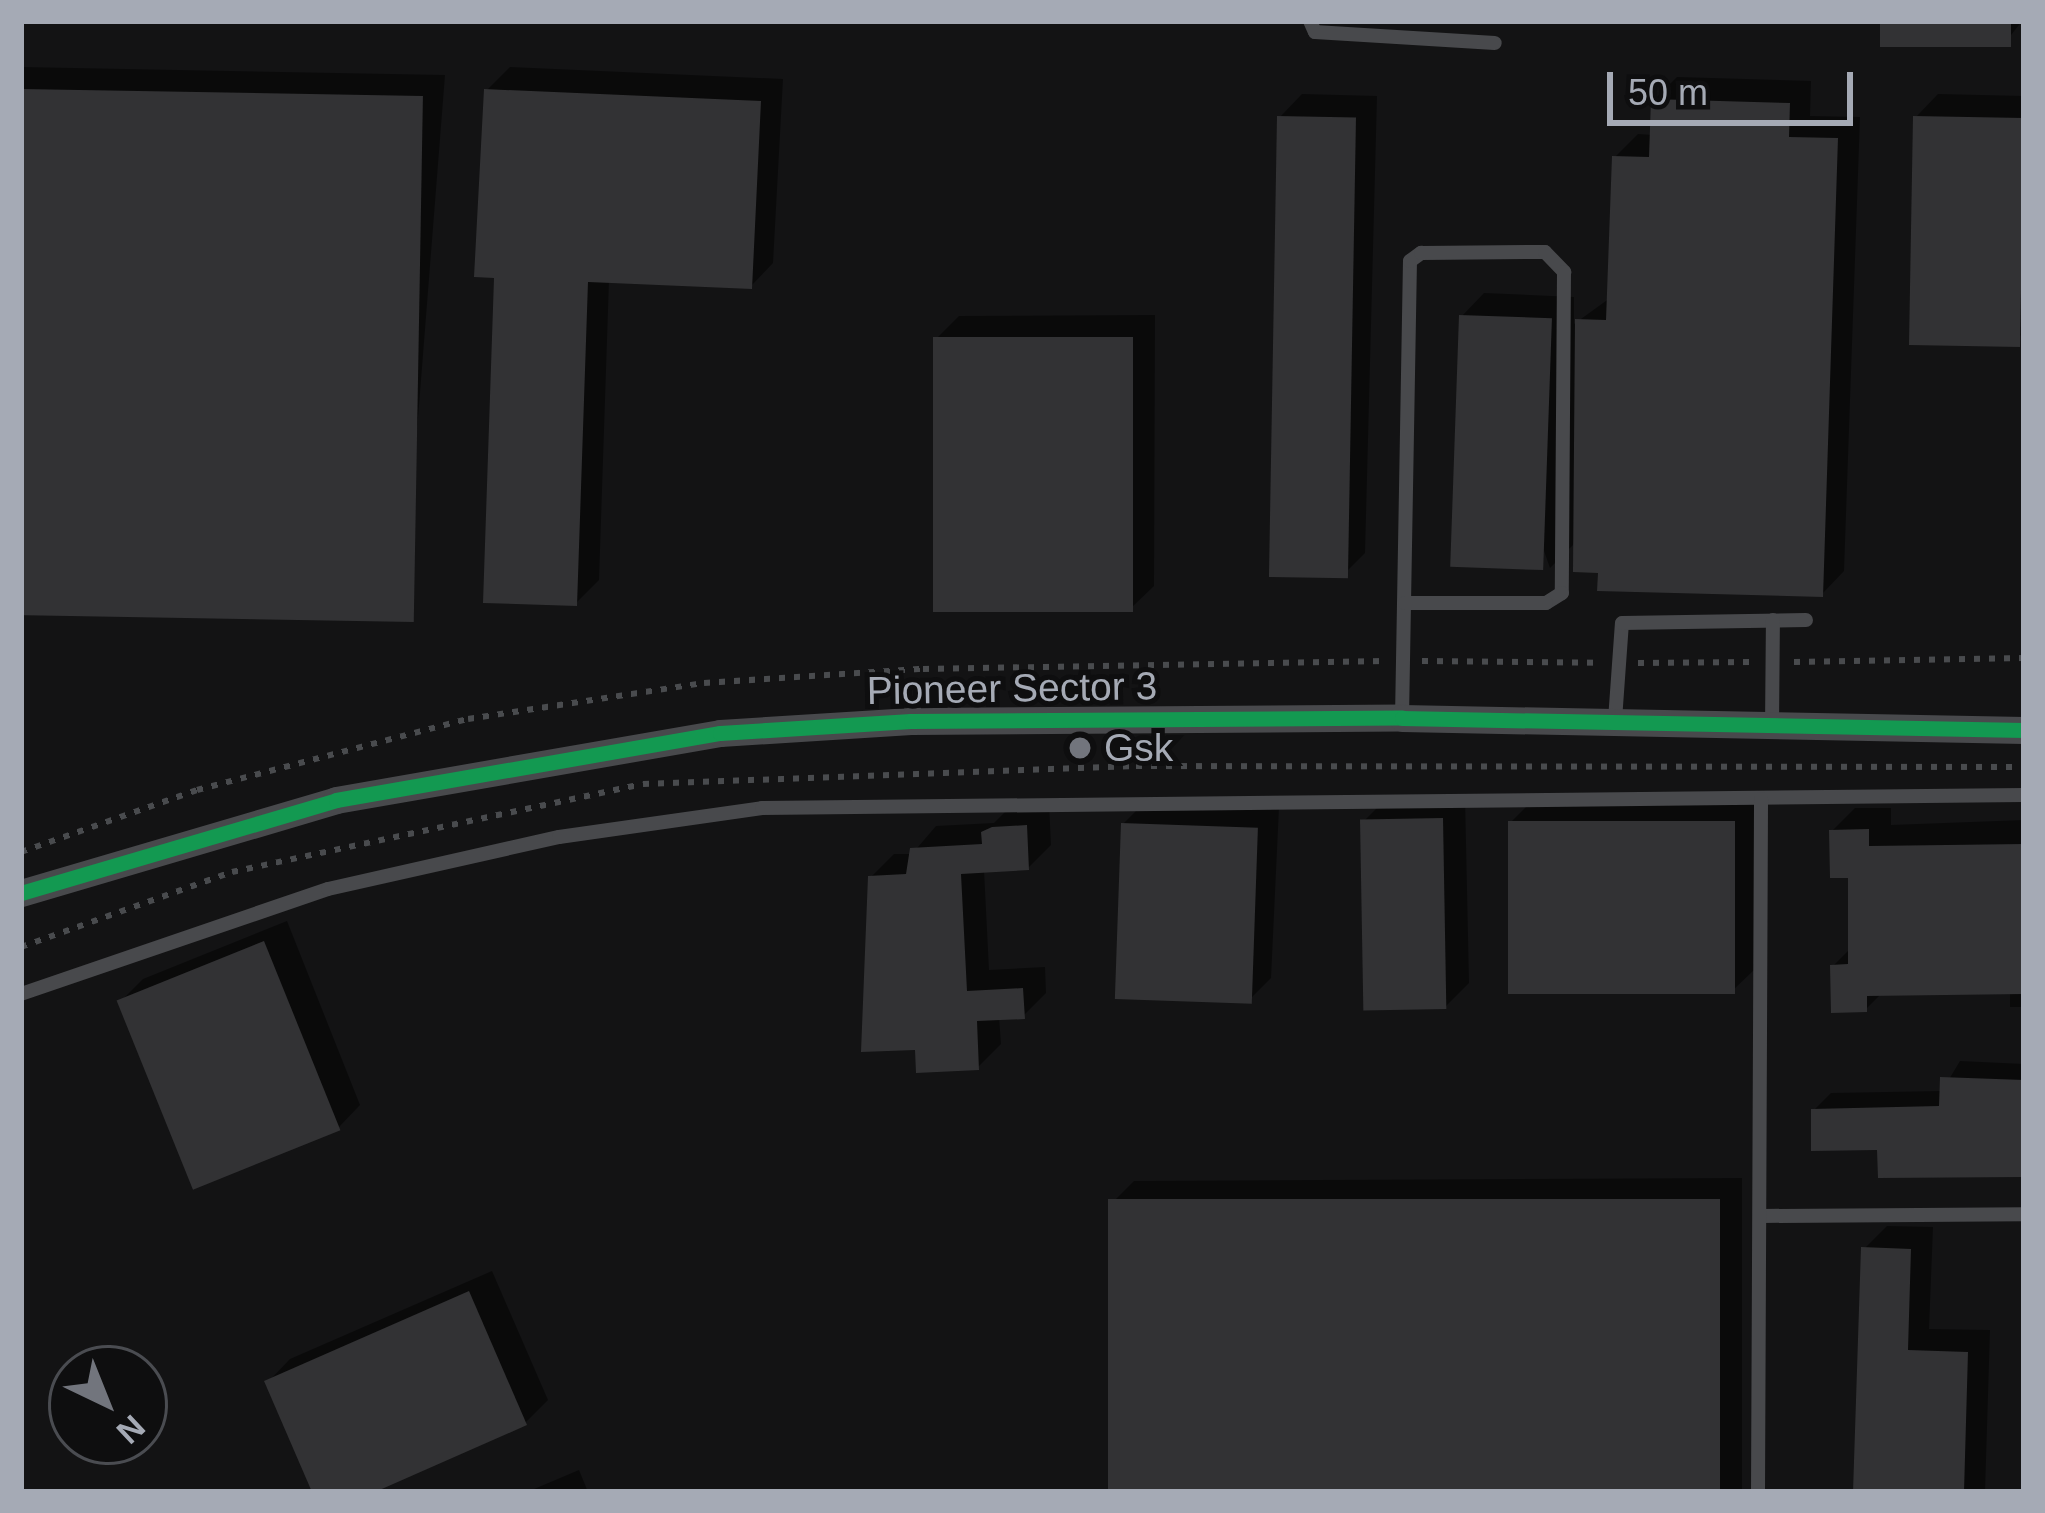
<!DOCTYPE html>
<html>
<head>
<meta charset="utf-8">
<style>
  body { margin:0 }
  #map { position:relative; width:2045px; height:1513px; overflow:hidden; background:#131314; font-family:Arial,sans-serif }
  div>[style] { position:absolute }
  .shadow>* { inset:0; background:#0007 }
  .building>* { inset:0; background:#323234; transform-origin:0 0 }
  .path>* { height:6px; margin-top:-3px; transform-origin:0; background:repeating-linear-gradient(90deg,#494b4e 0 6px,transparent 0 15px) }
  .lane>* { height:14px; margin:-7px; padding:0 7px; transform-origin:7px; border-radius:7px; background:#48494c }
  .street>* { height:27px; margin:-13.5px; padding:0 13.5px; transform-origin:13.5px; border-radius:13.5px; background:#48494c }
  .cycleway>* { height:15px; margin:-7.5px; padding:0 7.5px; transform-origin:7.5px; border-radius:7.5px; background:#139951 }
  .dots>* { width:33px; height:33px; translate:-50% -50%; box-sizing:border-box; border:6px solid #0e0e0f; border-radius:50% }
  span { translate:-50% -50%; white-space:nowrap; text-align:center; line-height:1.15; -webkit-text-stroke:10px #0e0e0f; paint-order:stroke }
  .street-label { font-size:39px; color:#a5aab5 }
  .poi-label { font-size:39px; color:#a5aab5 }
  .left { translate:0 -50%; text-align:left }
  .frame { position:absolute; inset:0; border:24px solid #a5aab5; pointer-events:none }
  .north { position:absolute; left:48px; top:1345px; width:120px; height:120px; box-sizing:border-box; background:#0e0e0f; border:3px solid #4a4c51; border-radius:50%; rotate:137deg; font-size:33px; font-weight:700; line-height:48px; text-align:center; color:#a5aab5 }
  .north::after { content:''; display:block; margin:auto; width:42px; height:54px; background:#72757d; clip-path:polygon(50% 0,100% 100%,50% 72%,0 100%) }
  .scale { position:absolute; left:1607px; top:72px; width:246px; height:54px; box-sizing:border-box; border:6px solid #a5aab5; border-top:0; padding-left:15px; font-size:36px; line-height:42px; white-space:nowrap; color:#a5aab5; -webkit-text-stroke:9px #0e0e0f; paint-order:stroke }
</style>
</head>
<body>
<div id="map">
  <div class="shadow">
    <div style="clip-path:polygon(1883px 21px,2022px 21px,2004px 44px)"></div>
    <div style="clip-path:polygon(21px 67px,445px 75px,404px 596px,381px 619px,21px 612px)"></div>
    <div style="clip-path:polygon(510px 67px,783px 79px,773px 263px,751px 286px,609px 280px,599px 580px,576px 603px,497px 275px,487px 90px)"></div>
    <div style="clip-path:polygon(1677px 77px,1811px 81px,1810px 116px,1860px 117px,1844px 571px,1822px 594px,1601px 570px,1577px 541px,1550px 568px,1462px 316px,1484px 293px,1574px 297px,1574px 324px,1610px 298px,1615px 157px,1638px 134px,1653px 135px,1654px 100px)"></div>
    <div style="clip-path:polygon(1302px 94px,1377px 96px,1365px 553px,1342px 576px,1280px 117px)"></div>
    <div style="clip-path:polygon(1938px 94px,2024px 96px,2024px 343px,1916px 117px)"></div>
    <div style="clip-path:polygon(1155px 315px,1154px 586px,1131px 608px,936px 339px,959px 316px)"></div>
    <div style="clip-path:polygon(1465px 797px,1469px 983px,1446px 1006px,1363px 822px,1386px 799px)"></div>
    <div style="clip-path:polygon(1534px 799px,1756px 800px,1754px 970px,1731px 992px,1511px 822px)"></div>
    <div style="clip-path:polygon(1146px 801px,1279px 807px,1271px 978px,1248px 1001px,1123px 824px)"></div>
    <div style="clip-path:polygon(1049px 803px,1051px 845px,1028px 868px,984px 870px,989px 970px,1045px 967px,1046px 993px,1023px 1016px,999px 1017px,1001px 1044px,978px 1067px,918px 1046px,871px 877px,894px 854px,912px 854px,936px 826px,994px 823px,1007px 810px)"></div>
    <div style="clip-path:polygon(1855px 808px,1891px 808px,1891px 825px,2024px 820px,2024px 1007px,2010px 1007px,2010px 991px,1882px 993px,1866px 1009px,1833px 966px,1851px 948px,1851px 875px,1832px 831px)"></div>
    <div style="clip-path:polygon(287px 921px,360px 1105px,338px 1128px,120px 1002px,143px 979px)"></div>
    <div style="clip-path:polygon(1960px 1061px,2024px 1064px,2024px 1175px,1880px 1147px,1814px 1110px,1831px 1093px,1942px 1091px)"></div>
    <div style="clip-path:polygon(1742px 1178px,1742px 1492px,1111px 1492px,1111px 1204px,1134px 1181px)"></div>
    <div style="clip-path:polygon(1887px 1226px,1933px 1227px,1929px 1329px,1990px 1330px,1985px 1492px,1856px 1492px,1864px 1249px)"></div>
    <div style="clip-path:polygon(492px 1271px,548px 1400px,525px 1423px,367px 1492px,316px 1492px,268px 1382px,290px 1359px)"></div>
    <div style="clip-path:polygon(579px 1470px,588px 1492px,527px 1492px)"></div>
  </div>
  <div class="building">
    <div style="left:1880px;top:21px;width:131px;height:26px"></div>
    <div style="left:21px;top:89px;width:402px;height:526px;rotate:1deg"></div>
    <div style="clip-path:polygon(484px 89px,761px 101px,752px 289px,588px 282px,577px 606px,483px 603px,494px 278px,474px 277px)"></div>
    <div style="clip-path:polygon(1651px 99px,1790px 103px,1789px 137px,1838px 138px,1823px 597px,1597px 591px,1598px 573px,1573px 572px,1575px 319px,1606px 320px,1612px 156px,1649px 157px)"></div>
    <div style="left:1277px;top:116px;width:79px;height:461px;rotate:1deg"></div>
    <div style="left:1913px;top:116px;width:111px;height:229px;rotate:1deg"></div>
    <div style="left:1459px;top:315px;width:93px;height:252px;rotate:2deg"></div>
    <div style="left:933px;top:337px;width:200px;height:275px"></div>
    <div style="left:1443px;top:818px;width:191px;height:83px;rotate:89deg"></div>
    <div style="left:1508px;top:821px;width:227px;height:173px"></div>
    <div style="left:1121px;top:823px;width:137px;height:176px;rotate:2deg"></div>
    <div style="clip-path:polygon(1027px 825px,1029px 870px,961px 874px,967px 991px,1023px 988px,1025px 1019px,977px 1021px,979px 1070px,916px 1073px,915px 1050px,861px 1052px,868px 876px,906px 874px,910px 848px,982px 844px,981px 832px,992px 827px)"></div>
    <div style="clip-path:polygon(1869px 829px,1869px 846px,2024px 844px,2024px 994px,1867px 996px,1867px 1012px,1831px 1013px,1830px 965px,1848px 964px,1848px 878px,1830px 878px,1829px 830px)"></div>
    <div style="left:264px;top:941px;width:204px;height:159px;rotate:68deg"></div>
    <div style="clip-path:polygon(1940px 1077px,2024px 1080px,2024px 1177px,1878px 1178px,1877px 1150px,1811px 1151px,1811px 1109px,1939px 1106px)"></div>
    <div style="left:1720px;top:1199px;width:293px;height:612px;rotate:90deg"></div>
    <div style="clip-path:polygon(1861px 1247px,1911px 1249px,1908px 1350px,1968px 1352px,1964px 1492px,1853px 1492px)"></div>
    <div style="clip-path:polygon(469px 1291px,527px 1425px,375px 1492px,312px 1492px,264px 1381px)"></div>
  </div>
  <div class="path">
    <div style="left:1422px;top:661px;width:179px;rotate:0.6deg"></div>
    <div style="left:1794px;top:662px;width:230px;rotate:-1deg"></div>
    <div style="left:1638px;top:663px;width:113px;rotate:-0.5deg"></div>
    <div style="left:21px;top:852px;width:187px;rotate:-19.4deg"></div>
    <div style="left:197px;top:790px;width:280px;rotate:-14.7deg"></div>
    <div style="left:468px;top:719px;width:239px;rotate:-8.7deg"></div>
    <div style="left:704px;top:683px;width:219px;rotate:-3.7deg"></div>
    <div style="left:923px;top:669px;width:462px;rotate:-1deg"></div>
    <div style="left:21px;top:947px;width:224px;rotate:-19.6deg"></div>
    <div style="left:232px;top:872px;width:420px;rotate:-12.1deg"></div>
    <div style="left:643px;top:784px;width:493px;rotate:-2.1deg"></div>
    <div style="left:1136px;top:766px;width:888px;rotate:0.06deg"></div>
  </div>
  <div class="lane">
    <div style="left:1310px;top:21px;width:12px;rotate:66deg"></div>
    <div style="left:1315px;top:32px;width:180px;rotate:3.5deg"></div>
    <div style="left:1402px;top:718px;width:457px;rotate:-89deg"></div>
    <div style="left:1410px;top:261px;width:14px;rotate:-36deg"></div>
    <div style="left:1421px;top:253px;width:124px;rotate:-0.5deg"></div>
    <div style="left:1545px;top:252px;width:28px;rotate:46deg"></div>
    <div style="left:1564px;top:272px;width:321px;rotate:90.4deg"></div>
    <div style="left:1562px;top:593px;width:19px;rotate:148deg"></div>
    <div style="left:1546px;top:603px;width:141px;rotate:180deg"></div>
    <div style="left:1615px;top:720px;width:97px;rotate:-85.9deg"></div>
    <div style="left:1622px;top:623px;width:184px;rotate:-0.9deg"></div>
    <div style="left:1772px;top:727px;width:107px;rotate:-89.5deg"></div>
    <div style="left:21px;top:994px;width:324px;rotate:-18.9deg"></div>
    <div style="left:328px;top:889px;width:237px;rotate:-12.7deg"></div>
    <div style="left:559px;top:837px;width:205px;rotate:-8.1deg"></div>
    <div style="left:762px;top:808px;width:1262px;rotate:-0.59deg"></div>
    <div style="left:1762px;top:1216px;width:262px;rotate:-0.4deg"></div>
    <div style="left:1758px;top:1492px;width:693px;rotate:-89.75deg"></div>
  </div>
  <div class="street">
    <div style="left:21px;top:893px;width:328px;rotate:-16.4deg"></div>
    <div style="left:336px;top:800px;width:390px;rotate:-9.9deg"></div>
    <div style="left:720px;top:733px;width:191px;rotate:-3.6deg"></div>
    <div style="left:911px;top:721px;width:491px;rotate:-0.4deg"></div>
    <div style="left:1402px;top:718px;width:622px;rotate:1.11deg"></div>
  </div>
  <div class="cycleway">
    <div style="left:21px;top:893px;width:328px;rotate:-16.4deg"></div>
    <div style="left:336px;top:800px;width:390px;rotate:-9.9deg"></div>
    <div style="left:720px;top:733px;width:191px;rotate:-3.6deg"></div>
    <div style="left:911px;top:721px;width:491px;rotate:-0.4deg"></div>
    <div style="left:1402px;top:718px;width:622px;rotate:1.11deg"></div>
  </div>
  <div class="dots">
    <div style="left:1080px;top:748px;background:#72757d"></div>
  </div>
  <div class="street-label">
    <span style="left:1012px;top:689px;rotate:-1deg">Pioneer Sector 3</span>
  </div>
  <div class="poi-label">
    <span class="left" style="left:1104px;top:748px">Gsk</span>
  </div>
  <div class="frame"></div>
  <div class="north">N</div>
  <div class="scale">50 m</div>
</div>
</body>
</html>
